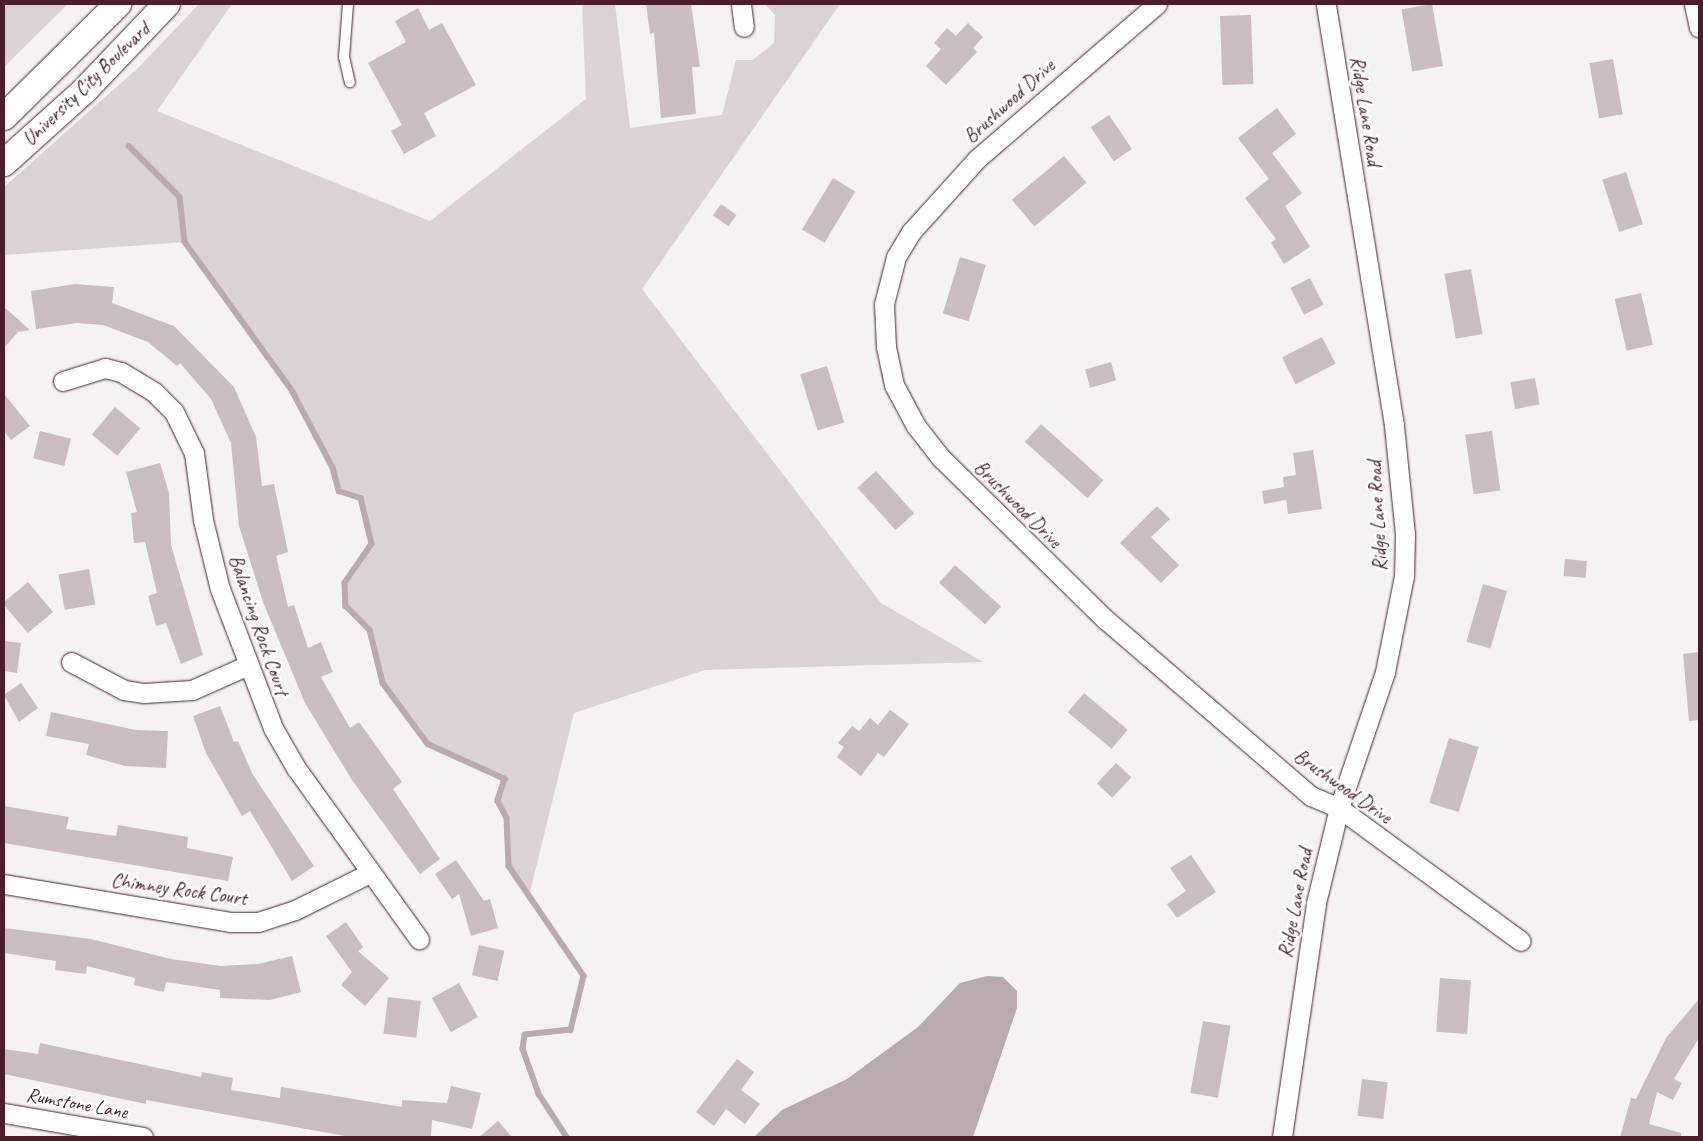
<!DOCTYPE html>
<html>
<head>
<meta charset="utf-8">
<style>
  body { margin:0 }
  #map { position:relative; width:1703px; height:1141px; overflow:hidden; background:#f4f2f2; font-family:Caveat,sans-serif }
  div>[style] { position:absolute }
  .green>* { inset:0; background:#dbd2d5 }
  .water>* { inset:0; background:#baa9ae }
  .stream>* { height:5.5px; margin:-2.75px; padding:0 2.75px; transform-origin:2.75px; border-radius:2.75px; background:#baa9ae }
  .building>* { inset:0; background:#cabdc1; transform-origin:0 0 }
  .roads { filter:drop-shadow(0 0 1px #4a1f2b) drop-shadow(0 0 1px #4a1f2b) }
  .lane>* { height:10px; margin:-5px; padding:0 5px; transform-origin:5px; border-radius:5px; background:#fff }
  .street>* { height:19px; margin:-9.5px; padding:0 9.5px; transform-origin:9.5px; border-radius:9.5px; background:#fff }
  .secondary>* { height:26px; margin:-13px; padding:0 13px; transform-origin:13px; border-radius:13px; background:#fff }
  span { translate:-50% -50%; white-space:nowrap; text-align:center; line-height:1.15; -webkit-text-stroke:5px #fff; paint-order:stroke }
  .street-label { font-size:20px; color:#4a1f2b }
  .frame { position:absolute; inset:0; border:5px solid #4a1f2b; pointer-events:none }
</style>
</head>
<body>
<div id="map">
  <div class="green">
    <div style="clip-path:polygon(4px 4px,68px 4px,4px 67px)"></div>
    <div style="clip-path:polygon(199px 4px,232px 4px,157px 111px,430px 221px,586px 99px,582px 4px,615px 4px,630px 128px,722px 115px,736px 60px,753px 60px,774px 43px,775px 15px,765px 4px,840px 4px,642px 289px,881px 603px,983px 662px,705px 670px,574px 713px,528px 900px,509px 866px,507px 818px,498px 801px,505px 779px,428px 744px,383px 683px,370px 630px,346px 606px,345px 583px,372px 544px,361px 498px,339px 491px,333px 468px,293px 392px,186px 242px,4px 255px,4px 187px,139px 67px)"></div>
  </div>
  <div class="water">
    <div style="clip-path:polygon(987px 976px,1003px 977px,1017px 991px,1017px 1008px,973px 1137px,754px 1137px,782px 1110px,847px 1079px,918px 1027px,960px 983px)"></div>
  </div>
  <div class="stream">
    <div style="left:129px;top:146px;width:72px;rotate:45deg"></div>
    <div style="left:180px;top:197px;width:45px;rotate:83.7deg"></div>
    <div style="left:185px;top:242px;width:185px;rotate:54.2deg"></div>
    <div style="left:293px;top:392px;width:86px;rotate:62.2deg"></div>
    <div style="left:333px;top:468px;width:24px;rotate:75deg"></div>
    <div style="left:339px;top:491px;width:23px;rotate:18deg"></div>
    <div style="left:361px;top:498px;width:47px;rotate:76.6deg"></div>
    <div style="left:372px;top:544px;width:47px;rotate:124.7deg"></div>
    <div style="left:345px;top:583px;width:23px;rotate:88deg"></div>
    <div style="left:346px;top:606px;width:34px;rotate:45deg"></div>
    <div style="left:370px;top:630px;width:55px;rotate:76.2deg"></div>
    <div style="left:383px;top:683px;width:76px;rotate:53.6deg"></div>
    <div style="left:428px;top:744px;width:85px;rotate:24.4deg"></div>
    <div style="left:505px;top:779px;width:23px;rotate:108deg"></div>
    <div style="left:498px;top:801px;width:19px;rotate:62deg"></div>
    <div style="left:507px;top:818px;width:48px;rotate:87.6deg"></div>
    <div style="left:509px;top:866px;width:133px;rotate:55.7deg"></div>
    <div style="left:584px;top:976px;width:56px;rotate:103.5deg"></div>
    <div style="left:571px;top:1030px;width:46px;rotate:173.8deg"></div>
    <div style="left:525px;top:1035px;width:14px;rotate:98deg"></div>
    <div style="left:523px;top:1049px;width:48px;rotate:70.4deg"></div>
    <div style="left:539px;top:1094px;width:51px;rotate:56.9deg"></div>
  </div>
  <div class="building">
    <div style="clip-path:polygon(646px 4px,691px 4px,700px 67px,692px 67px,696px 114px,661px 118px,654px 33px,650px 34px)"></div>
    <div style="left:1432px;top:4px;width:63px;height:31px;rotate:80deg"></div>
    <div style="clip-path:polygon(418px 8px,429px 30px,442px 23px,476px 85px,424px 113px,436px 136px,404px 154px,391px 131px,402px 125px,368px 63px,406px 42px,395px 21px)"></div>
    <div style="left:1251px;top:15px;width:69px;height:31px;rotate:88deg"></div>
    <div style="clip-path:polygon(968px 23px,983px 37px,973px 48px,977px 52px,946px 85px,926px 66px,941px 49px,934px 43px,947px 28px,956px 36px)"></div>
    <div style="left:1613px;top:59px;width:56px;height:24px;rotate:80deg"></div>
    <div style="clip-path:polygon(1277px 108px,1296px 134px,1272px 153px,1302px 193px,1285px 206px,1310px 247px,1284px 264px,1271px 243px,1276px 239px,1245px 198px,1269px 179px,1238px 138px)"></div>
    <div style="left:1109px;top:115px;width:41px;height:22px;rotate:56deg"></div>
    <div style="left:1064px;top:156px;width:35px;height:68px;rotate:50deg"></div>
    <div style="left:1626px;top:172px;width:55px;height:25px;rotate:72deg"></div>
    <div style="left:833px;top:178px;width:26px;height:60px;rotate:31deg"></div>
    <div style="left:721px;top:204px;width:19px;height:14px;rotate:35deg"></div>
    <div style="left:960px;top:257px;width:27px;height:59px;rotate:17deg"></div>
    <div style="left:1471px;top:269px;width:66px;height:27px;rotate:80deg"></div>
    <div style="left:1310px;top:278px;width:30px;height:22px;rotate:63deg"></div>
    <div style="clip-path:polygon(75px 284px,114px 287px,112px 303px,174px 326px,234px 387px,256px 437px,262px 486px,274px 484px,288px 552px,276px 556px,288px 607px,294px 605px,308px 648px,321px 642px,333px 672px,321px 677px,350px 728px,359px 722px,402px 782px,393px 789px,440px 859px,420px 874px,352px 780px,305px 703px,263px 602px,239px 526px,231px 443px,211px 399px,180px 363px,177px 366px,148px 342px,103px 325px,77px 323px,36px 329px,31px 291px)"></div>
    <div style="left:1641px;top:293px;width:53px;height:27px;rotate:77deg"></div>
    <div style="clip-path:polygon(4px 307px,30px 330px,18px 332px,4px 348px)"></div>
    <div style="left:1322px;top:337px;width:30px;height:45px;rotate:63deg"></div>
    <div style="left:1111px;top:362px;width:19px;height:27px;rotate:74deg"></div>
    <div style="left:827px;top:366px;width:59px;height:28px;rotate:73deg"></div>
    <div style="left:1535px;top:378px;width:27px;height:25px;rotate:80deg"></div>
    <div style="clip-path:polygon(4px 394px,30px 426px,11px 440px,4px 431px)"></div>
    <div style="left:115px;top:407px;width:33px;height:36px;rotate:40deg"></div>
    <div style="left:1041px;top:424px;width:84px;height:24px;rotate:42deg"></div>
    <div style="left:40px;top:431px;width:32px;height:28px;rotate:14deg"></div>
    <div style="left:1492px;top:431px;width:60px;height:27px;rotate:82deg"></div>
    <div style="clip-path:polygon(1313px 450px,1322px 509px,1288px 514px,1286px 500px,1264px 504px,1262px 491px,1284px 487px,1283px 477px,1296px 475px,1293px 453px)"></div>
    <div style="clip-path:polygon(160px 463px,169px 493px,171px 545px,203px 655px,181px 664px,166px 623px,156px 626px,148px 596px,157px 593px,145px 542px,134px 543px,131px 513px,137px 512px,126px 472px)"></div>
    <div style="left:876px;top:471px;width:57px;height:25px;rotate:48deg"></div>
    <div style="clip-path:polygon(1157px 506px,1170px 519px,1151px 537px,1179px 565px,1161px 583px,1120px 543px)"></div>
    <div style="left:1565px;top:559px;width:22px;height:17px;rotate:5deg"></div>
    <div style="left:955px;top:565px;width:62px;height:24px;rotate:42deg"></div>
    <div style="left:89px;top:569px;width:36px;height:31px;rotate:80deg"></div>
    <div style="left:28px;top:582px;width:39px;height:33px;rotate:50deg"></div>
    <div style="left:1483px;top:584px;width:25px;height:60px;rotate:16deg"></div>
    <div style="clip-path:polygon(4px 641px,21px 643px,17px 673px,4px 671px)"></div>
    <div style="clip-path:polygon(1699px 652px,1699px 720px,1689px 721px,1683px 654px)"></div>
    <div style="clip-path:polygon(21px 683px,38px 708px,19px 722px,4px 695px)"></div>
    <div style="left:1084px;top:693px;width:57px;height:25px;rotate:40deg"></div>
    <div style="clip-path:polygon(220px 706px,234px 742px,238px 741px,253px 775px,314px 866px,292px 881px,250px 811px,242px 816px,206px 753px,193px 716px)"></div>
    <div style="clip-path:polygon(890px 710px,909px 724px,884px 757px,878px 753px,861px 776px,837px 757px,844px 747px,838px 743px,852px 726px,859px 731px,870px 718px,878px 725px)"></div>
    <div style="clip-path:polygon(51px 712px,136px 730px,168px 731px,166px 768px,125px 766px,86px 755px,89px 744px,46px 736px)"></div>
    <div style="left:1449px;top:738px;width:31px;height:68px;rotate:17deg"></div>
    <div style="left:1116px;top:763px;width:21px;height:28px;rotate:43deg"></div>
    <div style="clip-path:polygon(4px 806px,69px 817px,66px 829px,116px 836px,118px 825px,188px 837px,187px 848px,233px 857px,228px 881px,4px 843px)"></div>
    <div style="clip-path:polygon(1191px 855px,1216px 892px,1177px 918px,1167px 904px,1186px 891px,1170px 868px)"></div>
    <div style="clip-path:polygon(456px 860px,484px 901px,490px 899px,498px 928px,471px 936px,459px 894px,452px 899px,435px 874px)"></div>
    <div style="clip-path:polygon(346px 922px,363px 947px,358px 951px,389px 978px,365px 1006px,341px 985px,352px 972px,326px 936px)"></div>
    <div style="clip-path:polygon(4px 928px,91px 939px,171px 959px,221px 966px,258px 964px,292px 956px,301px 992px,270px 1000px,220px 998px,220px 990px,166px 982px,164px 992px,134px 985px,135px 978px,87px 966px,86px 974px,55px 970px,56px 961px,4px 953px)"></div>
    <div style="left:479px;top:945px;width:26px;height:31px;rotate:13deg"></div>
    <div style="left:1440px;top:978px;width:31px;height:54px;rotate:4deg"></div>
    <div style="left:459px;top:983px;width:39px;height:31px;rotate:61deg"></div>
    <div style="left:388px;top:997px;width:33px;height:37px;rotate:7deg"></div>
    <div style="clip-path:polygon(1699px 999px,1699px 1038px,1674px 1079px,1682px 1083px,1673px 1100px,1657px 1092px,1649px 1124px,1681px 1133px,1681px 1137px,1620px 1137px,1631px 1098px,1636px 1099px,1666px 1038px)"></div>
    <div style="left:1203px;top:1021px;width:28px;height:73px;rotate:10deg"></div>
    <div style="clip-path:polygon(40px 1043px,201px 1077px,202px 1072px,233px 1078px,231px 1090px,280px 1098px,281px 1087px,402px 1107px,402px 1100px,447px 1103px,451px 1086px,481px 1093px,472px 1129px,432px 1120px,431px 1137px,345px 1136px,146px 1100px,146px 1104px,4px 1074px,4px 1049px,38px 1054px)"></div>
    <div style="clip-path:polygon(737px 1059px,754px 1072px,741px 1090px,760px 1104px,745px 1124px,726px 1109px,714px 1126px,696px 1112px)"></div>
    <div style="left:1362px;top:1079px;width:26px;height:37px;rotate:7deg"></div>
    <div style="clip-path:polygon(498px 1121px,512px 1137px,479px 1137px)"></div>
  </div>
  <div class="roads">
    <div class="lane">
      <div style="left:348px;top:4px;width:53px;rotate:94.3deg"></div>
      <div style="left:344px;top:57px;width:26px;rotate:77deg"></div>
    </div>
    <div class="street">
      <div style="left:741px;top:4px;width:23px;rotate:83deg"></div>
      <div style="left:1157px;top:4px;width:238px;rotate:139.3deg"></div>
      <div style="left:977px;top:159px;width:98px;rotate:132.1deg"></div>
      <div style="left:911px;top:232px;width:29px;rotate:121deg"></div>
      <div style="left:896px;top:257px;width:49px;rotate:104.3deg"></div>
      <div style="left:884px;top:304px;width:43px;rotate:87.3deg"></div>
      <div style="left:886px;top:347px;width:39px;rotate:78deg"></div>
      <div style="left:894px;top:385px;width:47px;rotate:61.8deg"></div>
      <div style="left:916px;top:426px;width:41px;rotate:52deg"></div>
      <div style="left:941px;top:458px;width:230px;rotate:44.5deg"></div>
      <div style="left:1105px;top:619px;width:272px;rotate:40.7deg"></div>
      <div style="left:1311px;top:796px;width:30px;rotate:23deg"></div>
      <div style="left:1339px;top:808px;width:225px;rotate:36.2deg"></div>
      <div style="left:1694px;top:4px;width:24px;rotate:78deg"></div>
      <div style="left:63px;top:381px;width:44px;rotate:-17.2deg"></div>
      <div style="left:105px;top:368px;width:16px;rotate:14deg"></div>
      <div style="left:121px;top:372px;width:39px;rotate:31deg"></div>
      <div style="left:154px;top:392px;width:28px;rotate:45deg"></div>
      <div style="left:174px;top:412px;width:46px;rotate:64deg"></div>
      <div style="left:194px;top:453px;width:68px;rotate:82.3deg"></div>
      <div style="left:203px;top:520px;width:71px;rotate:76.2deg"></div>
      <div style="left:220px;top:589px;width:149px;rotate:69.1deg"></div>
      <div style="left:273px;top:728px;width:46px;rotate:60.1deg"></div>
      <div style="left:296px;top:768px;width:211px;rotate:54.3deg"></div>
      <div style="left:71px;top:662px;width:60px;rotate:27.8deg"></div>
      <div style="left:124px;top:690px;width:20px;rotate:9deg"></div>
      <div style="left:144px;top:693px;width:48px;rotate:-3.6deg"></div>
      <div style="left:192px;top:690px;width:59px;rotate:-24deg"></div>
      <div style="left:4px;top:884px;width:229px;rotate:9.5deg"></div>
      <div style="left:230px;top:922px;width:28px"></div>
      <div style="left:258px;top:922px;width:39px;rotate:-18deg"></div>
      <div style="left:295px;top:910px;width:84px;rotate:-26.3deg"></div>
      <div style="left:4px;top:1113px;width:141px;rotate:9.8deg"></div>
      <div style="left:1282px;top:1137px;width:236px;rotate:-81.7deg"></div>
      <div style="left:1316px;top:903px;width:98px;rotate:-76.4deg"></div>
      <div style="left:1339px;top:808px;width:144px;rotate:-71.3deg"></div>
      <div style="left:1385px;top:672px;width:98px;rotate:-78.8deg"></div>
      <div style="left:1404px;top:576px;width:42px;rotate:-88.6deg"></div>
      <div style="left:1405px;top:534px;width:110px;rotate:-95.8deg"></div>
      <div style="left:1394px;top:425px;width:426px;rotate:-99.2deg"></div>
    </div>
    <div class="secondary">
      <div style="left:4px;top:117px;width:161px;rotate:-44.7deg"></div>
      <div style="left:4px;top:163px;width:109px;rotate:-42deg"></div>
      <div style="left:85px;top:90px;width:119px;rotate:-46.4deg"></div>
    </div>
  </div>
  <div class="street-label">
    <span style="left:86px;top:84px;rotate:-44deg">University City Boulevard</span>
    <span style="left:1009px;top:101px;rotate:-42deg">Brushwood Drive</span>
    <span style="left:1366px;top:111px;rotate:81deg">Ridge Lane Road</span>
    <span style="left:1018px;top:504px;rotate:45deg">Brushwood Drive</span>
    <span style="left:1377px;top:516px;rotate:-93deg">Ridge Lane Road</span>
    <span style="left:259px;top:625px;rotate:71deg">Balancing Rock Court</span>
    <span style="left:1343px;top:786px;rotate:35deg">Brushwood Drive</span>
    <span style="left:179px;top:889px;rotate:8deg">Chimney Rock Court</span>
    <span style="left:1295px;top:903px;rotate:-79deg">Ridge Lane Road</span>
    <span style="left:77px;top:1103px;rotate:10deg">Rumstone Lane</span>
  </div>
  <div class="frame"></div>
</div>
</body>
</html>
